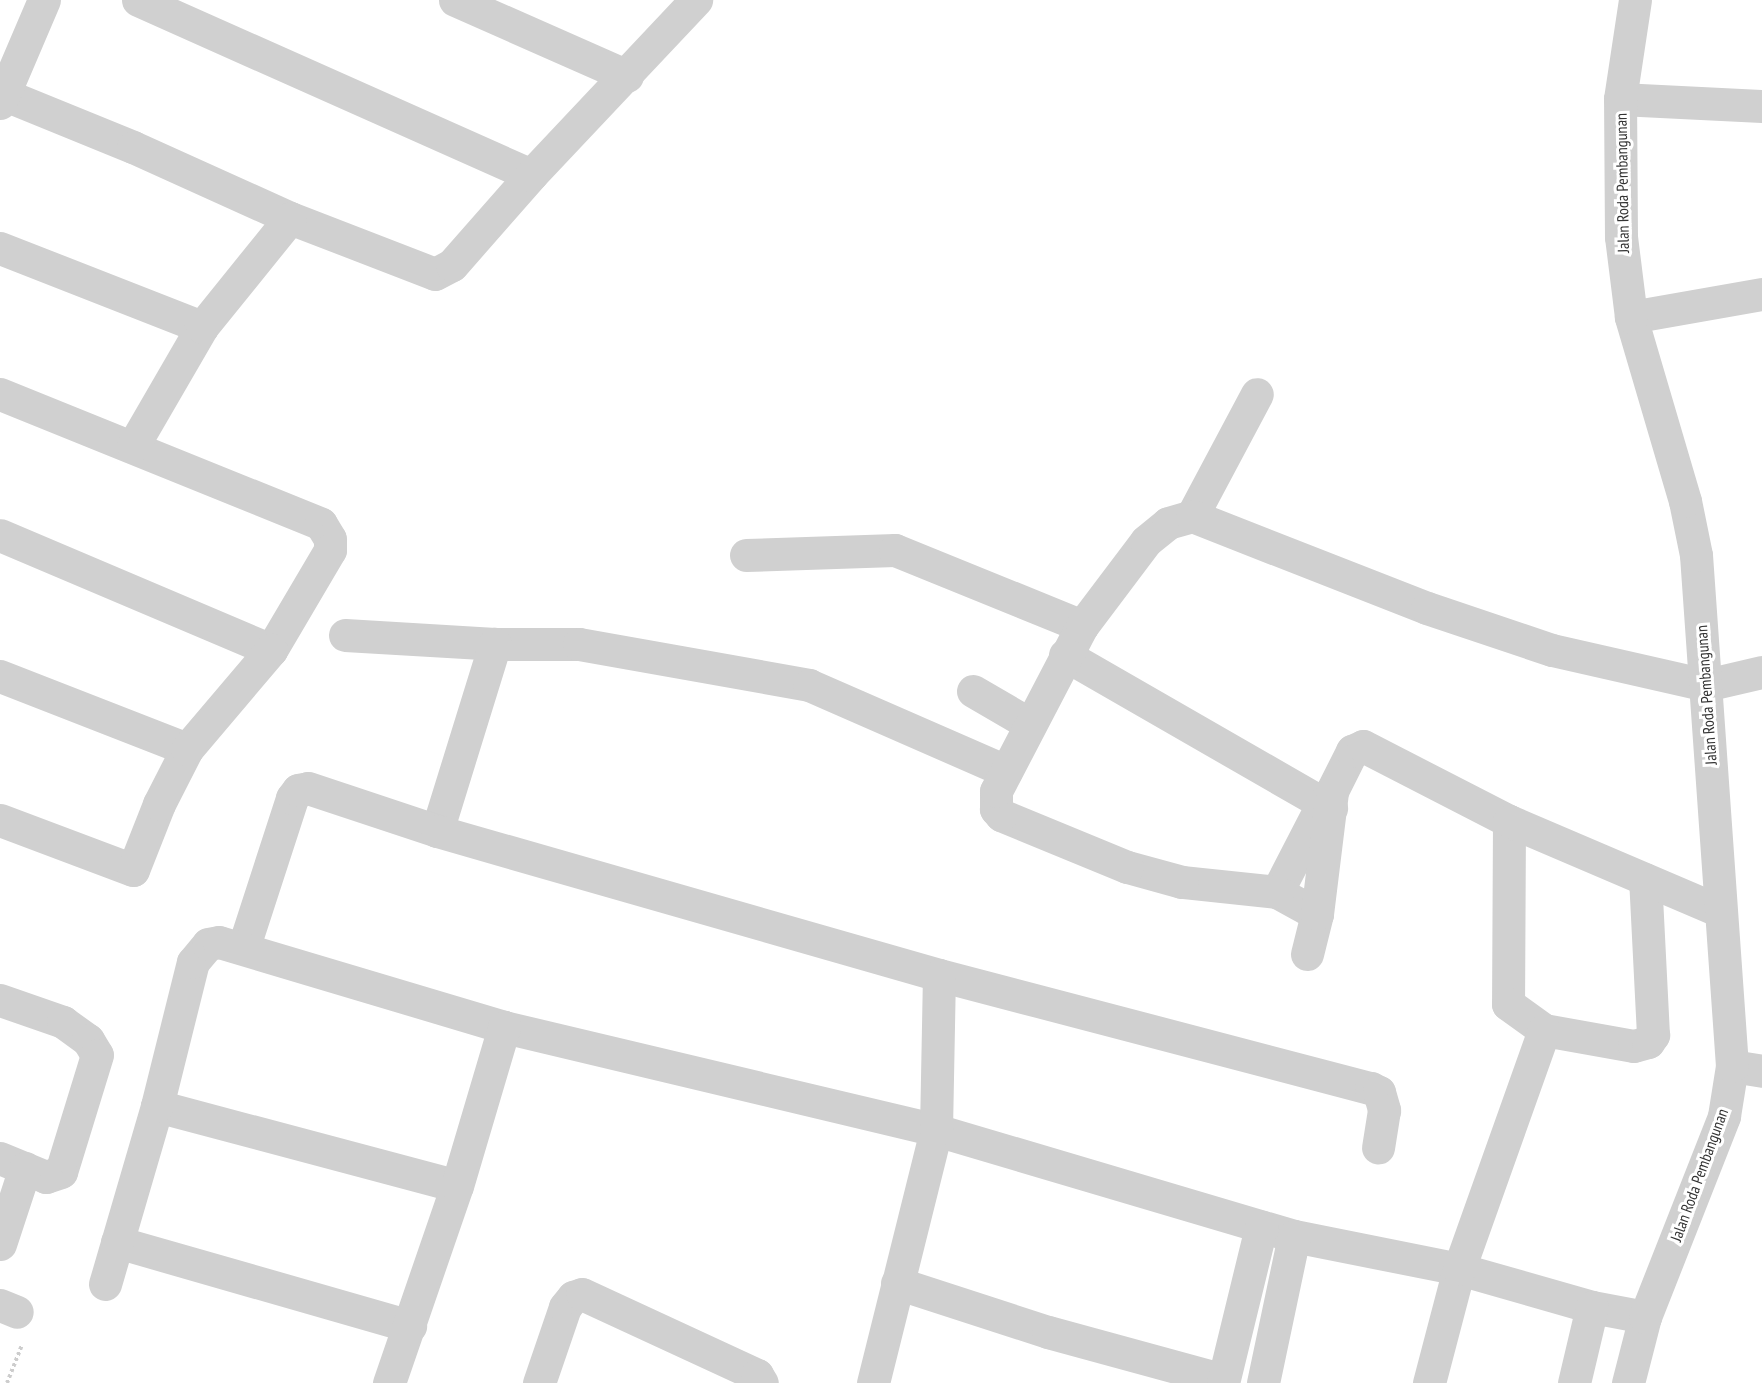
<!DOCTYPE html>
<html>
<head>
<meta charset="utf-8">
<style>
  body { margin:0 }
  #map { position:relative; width:1762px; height:1383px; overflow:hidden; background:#fff; font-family:"PT Sans Narrow",sans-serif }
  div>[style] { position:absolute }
  .path>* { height:4px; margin-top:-2px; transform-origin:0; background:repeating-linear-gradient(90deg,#cdcdcd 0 3px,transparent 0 6px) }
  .minor>* { height:33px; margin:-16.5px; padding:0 16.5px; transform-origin:16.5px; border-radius:16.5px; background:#d0d0d0 }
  span { translate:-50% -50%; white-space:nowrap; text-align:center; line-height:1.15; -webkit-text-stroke:6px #fff; paint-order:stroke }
  .street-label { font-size:16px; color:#333 }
</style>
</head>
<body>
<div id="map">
  <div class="path">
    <div style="left:7px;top:1383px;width:41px;rotate:-68.5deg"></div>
  </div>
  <div class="minor">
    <div style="left:138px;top:0;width:430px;rotate:24deg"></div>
    <div style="left:455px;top:0;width:188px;rotate:23.8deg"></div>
    <div style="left:3px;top:94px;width:140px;rotate:22.2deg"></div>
    <div style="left:133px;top:147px;width:172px;rotate:24.3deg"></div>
    <div style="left:290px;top:218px;width:155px;rotate:21.1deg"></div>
    <div style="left:435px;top:274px;width:19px;rotate:-28deg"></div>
    <div style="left:452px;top:265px;width:120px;rotate:-48.7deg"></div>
    <div style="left:531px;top:175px;width:241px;rotate:-46.7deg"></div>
    <div style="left:1620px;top:99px;width:142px;rotate:2.8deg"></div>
    <div style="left:0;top:103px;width:112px;rotate:-66.9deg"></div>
    <div style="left:0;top:248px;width:217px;rotate:21.4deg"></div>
    <div style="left:1631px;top:317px;width:133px;rotate:-10deg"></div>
    <div style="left:0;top:394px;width:346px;rotate:22deg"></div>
    <div style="left:321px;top:524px;width:17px;rotate:59deg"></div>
    <div style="left:330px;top:539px;width:11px;rotate:90deg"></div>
    <div style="left:330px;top:550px;width:116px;rotate:120.5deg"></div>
    <div style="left:271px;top:650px;width:294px;rotate:-157deg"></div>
    <div style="left:133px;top:446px;width:138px;rotate:-59.9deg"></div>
    <div style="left:202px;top:327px;width:140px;rotate:-51.1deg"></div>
    <div style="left:1192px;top:516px;width:138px;rotate:-62deg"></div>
    <div style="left:746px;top:555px;width:149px;rotate:-1.9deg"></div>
    <div style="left:895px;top:550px;width:202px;rotate:22.1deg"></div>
    <div style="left:345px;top:635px;width:150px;rotate:3.4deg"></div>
    <div style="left:495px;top:644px;width:84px"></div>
    <div style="left:579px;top:644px;width:234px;rotate:10.1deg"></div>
    <div style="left:809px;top:685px;width:215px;rotate:23.6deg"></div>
    <div style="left:1065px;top:655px;width:307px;rotate:29.9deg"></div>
    <div style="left:0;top:676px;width:201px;rotate:21.3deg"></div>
    <div style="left:973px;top:691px;width:64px;rotate:30.2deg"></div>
    <div style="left:0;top:820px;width:142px;rotate:20.6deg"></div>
    <div style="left:133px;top:870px;width:71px;rotate:-68.5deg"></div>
    <div style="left:159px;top:804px;width:62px;rotate:-63deg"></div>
    <div style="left:187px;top:749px;width:130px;rotate:-49.7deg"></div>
    <div style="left:1509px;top:821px;width:183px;rotate:90.3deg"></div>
    <div style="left:1508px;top:1004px;width:44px;rotate:35.8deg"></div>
    <div style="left:1544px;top:1030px;width:91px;rotate:10.1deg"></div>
    <div style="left:1634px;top:1046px;width:15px;rotate:-16deg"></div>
    <div style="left:1648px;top:1042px;width:9px;rotate:-54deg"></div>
    <div style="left:1653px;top:1035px;width:156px;rotate:-92.9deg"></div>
    <div style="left:437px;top:831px;width:196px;rotate:-72.8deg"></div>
    <div style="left:1277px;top:892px;width:100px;rotate:-62.7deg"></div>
    <div style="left:1317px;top:914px;width:46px;rotate:-151.2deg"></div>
    <div style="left:1277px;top:892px;width:96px;rotate:-174deg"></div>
    <div style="left:1182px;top:882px;width:57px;rotate:-164.7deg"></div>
    <div style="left:1127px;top:867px;width:136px;rotate:-157.6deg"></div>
    <div style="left:1001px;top:815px;width:8px;rotate:-130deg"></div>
    <div style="left:996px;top:809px;width:18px;rotate:-90deg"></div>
    <div style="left:996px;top:791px;width:186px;rotate:-62.5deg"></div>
    <div style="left:1082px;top:626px;width:106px;rotate:-53deg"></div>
    <div style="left:1146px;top:541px;width:28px;rotate:-39deg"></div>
    <div style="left:1168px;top:523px;width:25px;rotate:-16deg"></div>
    <div style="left:1192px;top:516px;width:252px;rotate:21.4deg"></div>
    <div style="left:1427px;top:608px;width:132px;rotate:18.6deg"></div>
    <div style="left:1552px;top:650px;width:158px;rotate:12.8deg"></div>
    <div style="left:1706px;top:685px;width:57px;rotate:-13.1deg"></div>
    <div style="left:244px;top:946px;width:156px;rotate:-72deg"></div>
    <div style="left:292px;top:798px;width:10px;rotate:-53deg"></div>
    <div style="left:298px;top:790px;width:10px;rotate:-11deg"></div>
    <div style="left:308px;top:788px;width:136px;rotate:18.4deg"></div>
    <div style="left:437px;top:831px;width:522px;rotate:16.01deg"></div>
    <div style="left:939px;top:975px;width:447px;rotate:14.7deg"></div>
    <div style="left:1371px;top:1088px;width:9px;rotate:27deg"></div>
    <div style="left:1379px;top:1092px;width:19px;rotate:74deg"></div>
    <div style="left:1384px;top:1110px;width:38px;rotate:99deg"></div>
    <div style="left:1307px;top:954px;width:41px;rotate:-76deg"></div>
    <div style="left:1317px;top:914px;width:124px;rotate:-83deg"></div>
    <div style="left:1332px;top:791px;width:45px;rotate:-63.4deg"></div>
    <div style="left:1352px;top:751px;width:12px;rotate:-24deg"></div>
    <div style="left:1363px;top:746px;width:164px;rotate:27.2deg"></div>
    <div style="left:1509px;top:821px;width:229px;rotate:23.1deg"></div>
    <div style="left:0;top:1000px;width:67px;rotate:19.2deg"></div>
    <div style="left:63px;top:1022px;width:31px;rotate:36deg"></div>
    <div style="left:88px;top:1040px;width:17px;rotate:59deg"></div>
    <div style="left:97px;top:1055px;width:122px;rotate:107.1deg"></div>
    <div style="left:61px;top:1172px;width:16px;rotate:162deg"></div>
    <div style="left:46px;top:1177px;width:50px;rotate:-157.6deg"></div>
    <div style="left:1732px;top:1066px;width:30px;rotate:9deg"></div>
    <div style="left:157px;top:1106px;width:310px;rotate:14.9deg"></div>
    <div style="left:117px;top:1242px;width:305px;rotate:16deg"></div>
    <div style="left:0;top:1244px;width:80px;rotate:-71.8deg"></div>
    <div style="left:897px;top:1283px;width:159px;rotate:18deg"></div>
    <div style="left:1048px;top:1332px;width:181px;rotate:15.3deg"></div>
    <div style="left:105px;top:1284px;width:185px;rotate:-73.7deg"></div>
    <div style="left:157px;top:1106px;width:148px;rotate:-76deg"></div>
    <div style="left:193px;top:962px;width:23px;rotate:-50deg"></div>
    <div style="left:208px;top:944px;width:11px;rotate:-10deg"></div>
    <div style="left:219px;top:942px;width:297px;rotate:16.6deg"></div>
    <div style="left:504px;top:1027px;width:444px;rotate:13.4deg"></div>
    <div style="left:936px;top:1130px;width:373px;rotate:16.5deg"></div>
    <div style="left:1294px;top:1236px;width:168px;rotate:11.3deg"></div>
    <div style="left:1459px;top:1269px;width:138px;rotate:15.9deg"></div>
    <div style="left:1592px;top:1307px;width:54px;rotate:10.7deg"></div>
    <div style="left:0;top:1305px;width:18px;rotate:22deg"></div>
    <div style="left:389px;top:1383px;width:208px;rotate:-71deg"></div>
    <div style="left:457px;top:1186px;width:166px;rotate:-73.5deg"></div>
    <div style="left:539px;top:1383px;width:80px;rotate:-71.1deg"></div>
    <div style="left:565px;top:1307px;width:13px;rotate:-51deg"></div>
    <div style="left:573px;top:1297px;width:9px;rotate:-18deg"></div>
    <div style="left:582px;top:1294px;width:193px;rotate:24.8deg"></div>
    <div style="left:757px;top:1375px;width:9px;rotate:58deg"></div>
    <div style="left:873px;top:1383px;width:261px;rotate:-76deg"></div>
    <div style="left:936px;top:1130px;width:155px;rotate:-88.9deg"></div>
    <div style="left:1223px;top:1383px;width:161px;rotate:-76.3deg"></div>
    <div style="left:1263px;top:1383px;width:150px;rotate:-78.1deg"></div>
    <div style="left:1429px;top:1383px;width:118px;rotate:-75.3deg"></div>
    <div style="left:1459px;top:1269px;width:254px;rotate:-70.4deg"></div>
    <div style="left:1574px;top:1383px;width:78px;rotate:-76.7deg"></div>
    <div style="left:1628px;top:1383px;width:68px;rotate:-75.6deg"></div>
    <div style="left:1645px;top:1317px;width:216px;rotate:-68.5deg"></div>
    <div style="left:1724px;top:1116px;width:51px;rotate:-80.9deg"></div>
    <div style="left:1732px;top:1066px;width:512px;rotate:-94.03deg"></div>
    <div style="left:1696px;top:555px;width:55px;rotate:-101.5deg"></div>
    <div style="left:1685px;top:501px;width:192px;rotate:-106.4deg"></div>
    <div style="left:1631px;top:317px;width:81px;rotate:-97.1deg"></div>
    <div style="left:1621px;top:237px;width:138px;rotate:-90.4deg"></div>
    <div style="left:1620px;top:99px;width:100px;rotate:-81.4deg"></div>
  </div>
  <div class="street-label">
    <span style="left:1622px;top:183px;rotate:-91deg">Jalan Roda Pembangunan</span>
    <span style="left:1706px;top:695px;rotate:-94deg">Jalan Roda Pembangunan</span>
    <span style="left:1699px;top:1175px;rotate:-70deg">Jalan Roda Pembangunan</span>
  </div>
</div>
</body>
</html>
